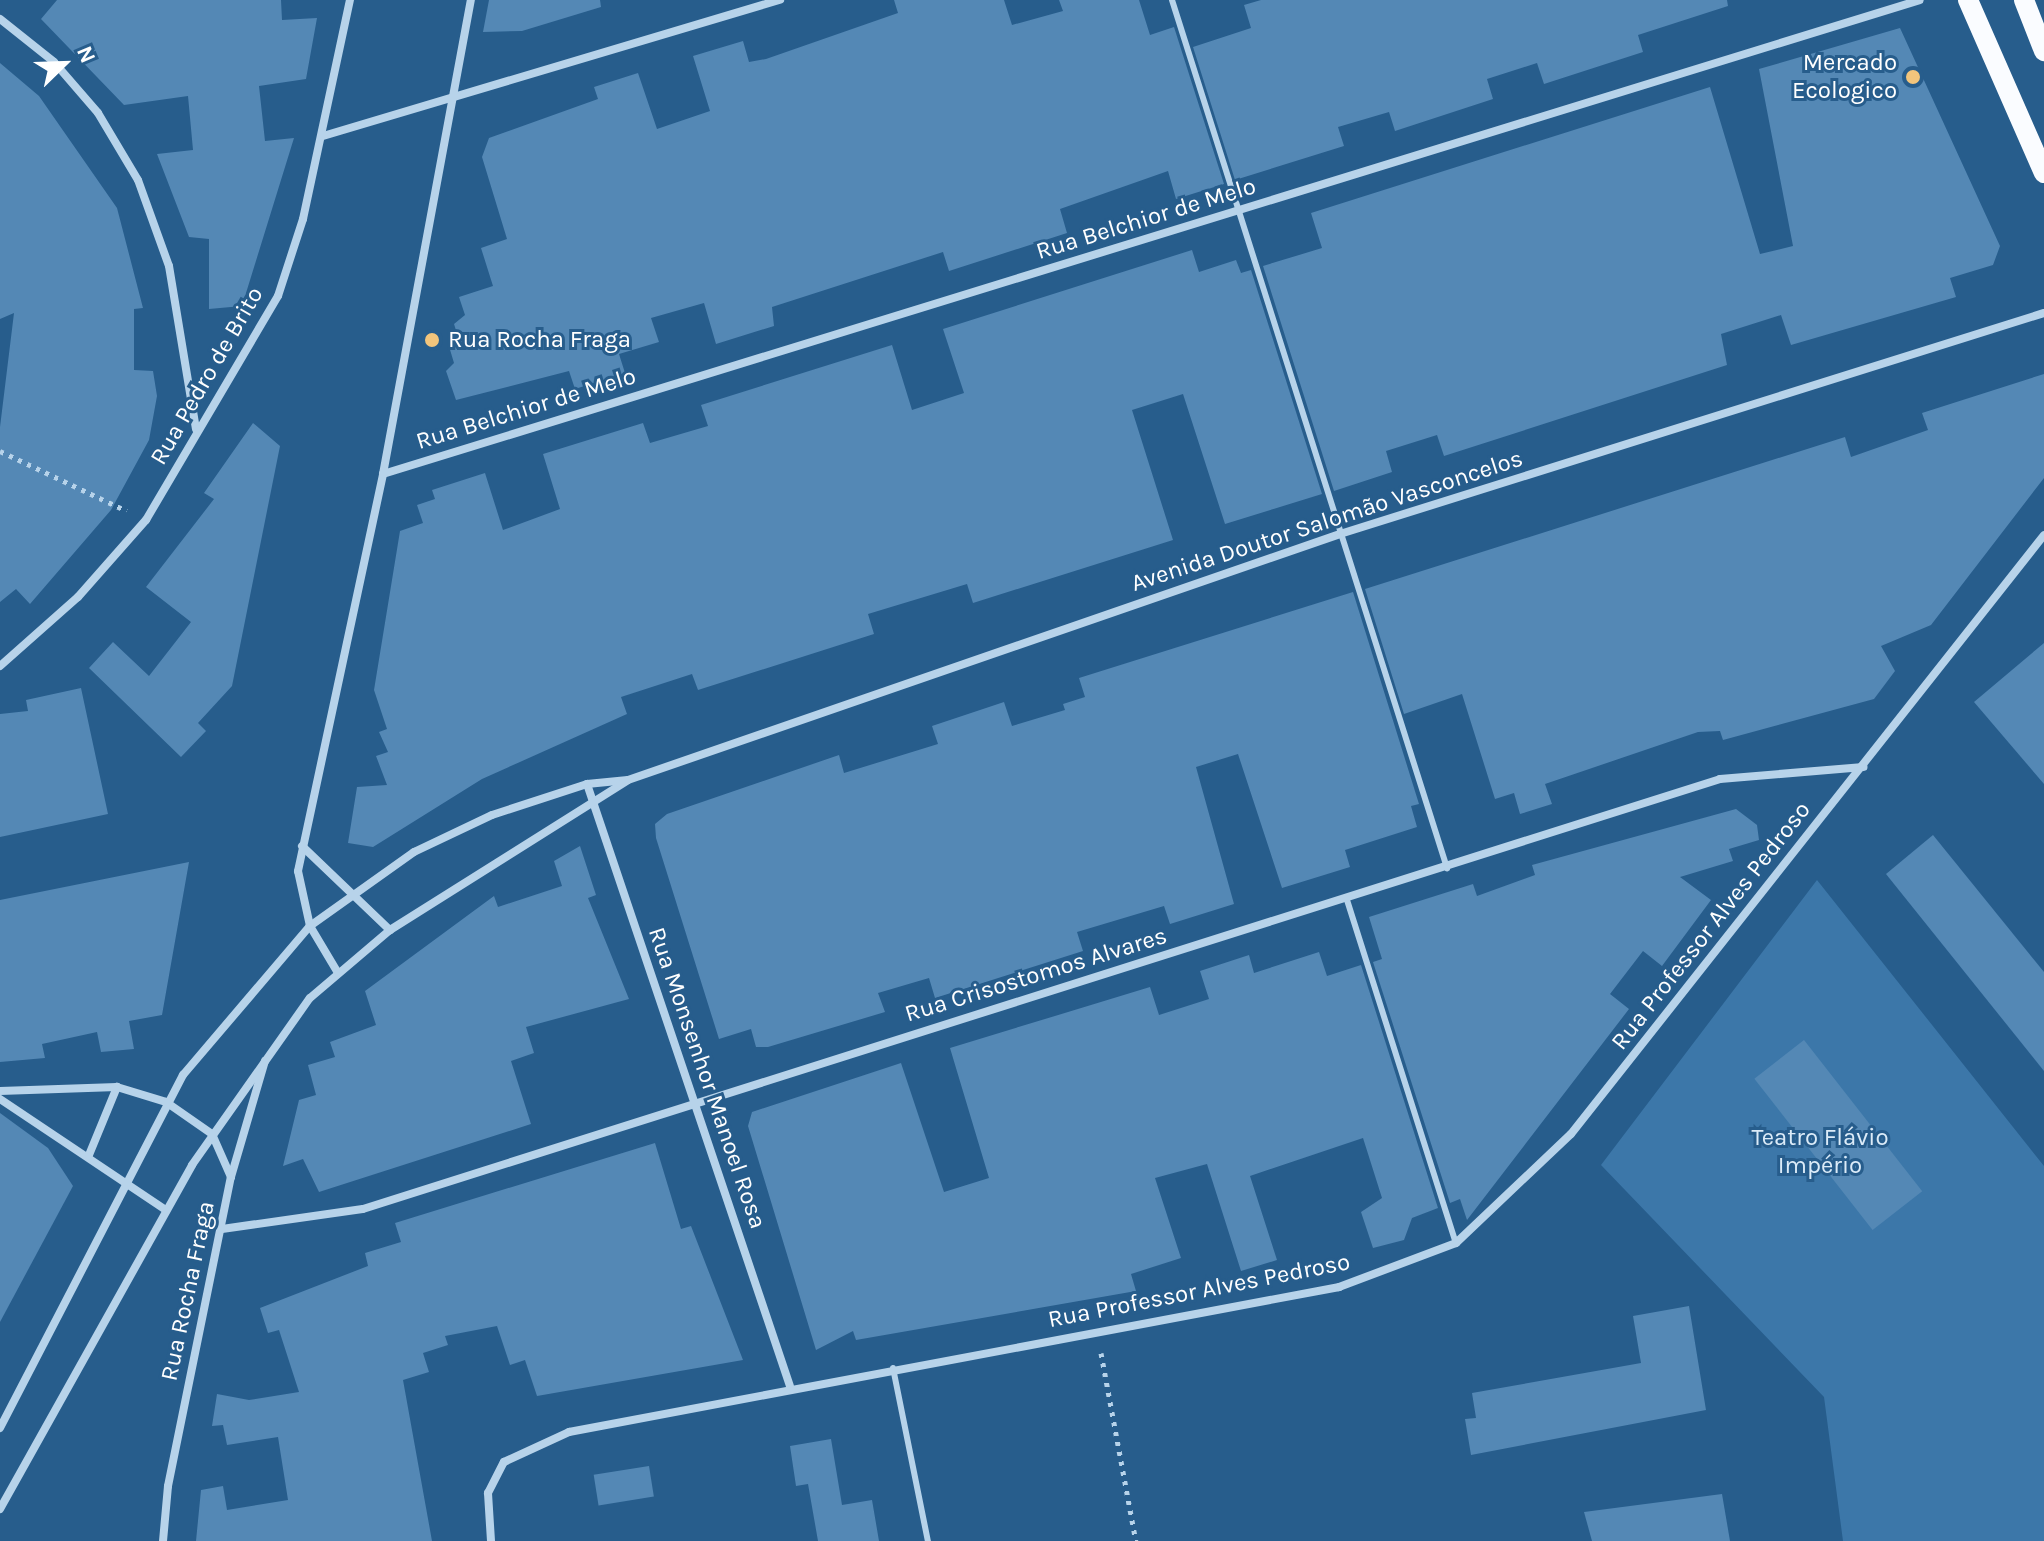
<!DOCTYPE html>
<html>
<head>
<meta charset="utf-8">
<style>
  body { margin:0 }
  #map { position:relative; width:2044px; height:1541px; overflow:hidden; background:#275d8c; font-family:Karla,sans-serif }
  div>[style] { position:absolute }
  .green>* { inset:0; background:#3c77a9 }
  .building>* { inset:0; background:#5488b5; transform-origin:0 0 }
  .path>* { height:5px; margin-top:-2.5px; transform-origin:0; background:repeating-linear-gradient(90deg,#b7d3ea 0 4px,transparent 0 10px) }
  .service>* { height:6px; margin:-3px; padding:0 3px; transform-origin:3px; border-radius:3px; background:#b7d3ea }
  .minor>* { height:8px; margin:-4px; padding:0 4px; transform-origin:4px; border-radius:4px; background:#b7d3ea }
  .primary>* { height:20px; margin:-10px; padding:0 10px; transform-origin:10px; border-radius:10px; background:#fafcff }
  .dots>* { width:22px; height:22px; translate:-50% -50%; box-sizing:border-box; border:4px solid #275d8c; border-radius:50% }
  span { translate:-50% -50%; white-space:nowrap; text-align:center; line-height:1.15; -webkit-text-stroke:6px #275d8c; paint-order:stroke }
  .poi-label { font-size:24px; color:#fff }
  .right { translate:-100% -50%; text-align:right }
  .left { translate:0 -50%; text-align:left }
  .street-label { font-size:24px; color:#fff }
  .park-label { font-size:24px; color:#dbebf8 }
  .north { position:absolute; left:24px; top:24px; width:80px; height:80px; -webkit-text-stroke:6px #275d8c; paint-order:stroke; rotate:67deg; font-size:22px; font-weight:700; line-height:32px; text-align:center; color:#fff }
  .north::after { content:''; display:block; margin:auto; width:28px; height:36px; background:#fff; clip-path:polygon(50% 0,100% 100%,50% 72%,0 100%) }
</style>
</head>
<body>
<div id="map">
  <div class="green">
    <div style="clip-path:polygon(1817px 880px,2044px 1166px,2044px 1541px,1843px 1541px,1824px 1397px,1601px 1165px)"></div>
  </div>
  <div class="building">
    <div style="clip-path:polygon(57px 0,281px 0,282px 20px,317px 18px,306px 79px,259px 86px,265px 141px,294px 138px,242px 306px,209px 309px,209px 239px,189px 237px,157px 154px,193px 150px,188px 96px,124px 105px,41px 19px)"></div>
    <div style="clip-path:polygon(489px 0,600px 0,601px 7px,522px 31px,483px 32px)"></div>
    <div style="clip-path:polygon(894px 0,1004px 0,1012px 25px,1063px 11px,1059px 0,1139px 0,1150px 35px,1174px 27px,1224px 184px,1176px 199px,1168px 171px,1060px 209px,1067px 233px,949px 271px,943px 252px,772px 307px,774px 326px,716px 344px,704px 303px,651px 318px,659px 342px,619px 354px,625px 373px,575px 389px,569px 371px,456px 400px,446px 371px,454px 363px,448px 343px,459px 340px,454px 324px,465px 315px,459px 297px,493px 286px,481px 248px,507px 239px,482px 157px,489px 138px,598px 99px,594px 87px,638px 73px,657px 129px,710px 111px,693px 56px,743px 41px,749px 62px,766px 59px,898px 13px)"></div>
    <div style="clip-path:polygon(1261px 0,1727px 0,1728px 6px,1638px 35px,1643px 52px,1544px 84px,1537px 63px,1487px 79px,1493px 99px,1395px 131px,1389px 112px,1338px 127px,1344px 146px,1235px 180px,1193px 47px,1251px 28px,1244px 5px)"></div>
    <div style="clip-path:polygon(1900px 28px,2000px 246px,1993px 265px,1950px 278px,1956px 297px,1791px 345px,1781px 315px,1721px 334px,1727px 365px,1444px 456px,1437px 435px,1386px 451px,1392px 472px,1334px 491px,1263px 266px,1322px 248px,1311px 213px,1710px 87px,1760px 254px,1793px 246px,1759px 69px)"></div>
    <div style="clip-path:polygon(0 63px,39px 96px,117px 208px,143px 308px,134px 309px,134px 370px,153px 371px,157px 396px,149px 440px,111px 510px,30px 604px,16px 589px,0 602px,0 427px,14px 313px,0 319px)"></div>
    <div style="clip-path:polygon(1192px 250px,1199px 272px,1236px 260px,1241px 273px,1251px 270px,1322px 494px,1225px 524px,1183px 394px,1132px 410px,1173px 540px,973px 603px,967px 584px,868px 614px,874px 634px,698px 690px,692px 674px,621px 697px,627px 714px,482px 779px,373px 847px,348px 843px,357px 787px,387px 785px,376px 756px,388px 752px,379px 732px,387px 729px,374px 690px,400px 531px,423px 523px,417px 505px,435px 499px,432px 490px,485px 473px,503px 530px,560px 509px,543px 454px,643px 423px,650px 443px,708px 426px,701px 405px,892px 345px,912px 410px,964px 393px,943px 329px)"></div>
    <div style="clip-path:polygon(2044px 374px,2044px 478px,1931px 625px,1881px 646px,1895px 671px,1874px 699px,1723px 740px,1720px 731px,1698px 732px,1545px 784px,1552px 804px,1520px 814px,1514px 793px,1495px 799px,1462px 694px,1404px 714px,1365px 589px,1845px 437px,1851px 457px,1928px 430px,1922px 413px)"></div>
    <div style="clip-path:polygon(253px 423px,280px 446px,232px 686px,198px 723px,206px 731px,181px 757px,89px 668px,113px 642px,149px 676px,191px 622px,146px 587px,214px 499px,204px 493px)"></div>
    <div style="clip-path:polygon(1353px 592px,1419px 804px,1411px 806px,1417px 827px,1345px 850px,1350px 867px,1282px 888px,1238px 754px,1196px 767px,1234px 904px,1170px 924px,1164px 906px,1077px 932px,1083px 951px,935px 998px,929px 978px,878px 993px,885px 1012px,768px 1047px,756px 1047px,751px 1029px,719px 1039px,656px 838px,655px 824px,667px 814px,839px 755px,844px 773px,938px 744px,932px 726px,1004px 702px,1012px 726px,1065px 710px,1063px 704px,1085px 697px,1079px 678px)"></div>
    <div style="clip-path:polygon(2044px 643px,2044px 784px,1974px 702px)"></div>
    <div style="clip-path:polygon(81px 688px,108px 814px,0 837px,0 714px,28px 711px,26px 700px)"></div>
    <div style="clip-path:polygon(1736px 809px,1757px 825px,1759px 840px,1729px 849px,1733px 861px,1680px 877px,1711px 900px,1662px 966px,1643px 951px,1610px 994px,1629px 1009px,1467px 1220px,1460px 1199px,1450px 1203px,1373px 962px,1382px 959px,1369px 917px,1473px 884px,1477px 896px,1535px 875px,1532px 865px)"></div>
    <div style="clip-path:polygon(1933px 835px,2044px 972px,2044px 1071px,1886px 874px)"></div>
    <div style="clip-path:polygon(580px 846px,596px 895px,588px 898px,629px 999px,526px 1027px,534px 1053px,511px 1061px,531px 1124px,319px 1192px,303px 1159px,283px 1166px,299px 1100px,316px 1095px,308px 1065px,335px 1057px,330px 1042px,376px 1025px,365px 991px,494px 896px,498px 907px,562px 886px,554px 861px)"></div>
    <div style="clip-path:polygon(189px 862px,162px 1015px,129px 1021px,134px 1049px,101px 1052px,97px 1032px,42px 1044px,45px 1058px,0 1062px,0 900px)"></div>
    <div style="clip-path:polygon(1319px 952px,1327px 976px,1361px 965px,1438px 1208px,1412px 1218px,1404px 1240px,1373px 1248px,1361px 1212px,1382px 1198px,1363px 1138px,1250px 1176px,1277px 1260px,1241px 1271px,1207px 1164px,1155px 1178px,1181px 1258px,1131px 1274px,1136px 1291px,856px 1340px,853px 1331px,816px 1350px,748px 1126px,752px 1112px,901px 1063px,944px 1192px,989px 1178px,950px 1048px,1150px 987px,1159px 1015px,1209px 999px,1200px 971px,1249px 955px,1254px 973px)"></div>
    <div style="left:1804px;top:1040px;width:192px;height:63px;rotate:52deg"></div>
    <div style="clip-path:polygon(0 1113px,48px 1148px,73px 1186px,0 1322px)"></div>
    <div style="clip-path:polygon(655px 1143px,681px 1229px,691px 1226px,743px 1360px,537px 1396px,525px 1360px,510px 1365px,497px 1326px,445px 1336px,448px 1345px,423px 1353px,429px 1372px,403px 1380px,432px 1541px,196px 1541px,201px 1490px,223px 1486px,227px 1510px,288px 1500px,278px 1437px,227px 1445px,223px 1425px,212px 1426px,217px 1394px,249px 1400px,299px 1392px,279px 1330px,268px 1333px,260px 1308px,368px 1266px,365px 1253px,401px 1242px,395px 1223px)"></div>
    <div style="clip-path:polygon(1689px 1306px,1706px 1410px,1471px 1455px,1465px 1419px,1476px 1418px,1472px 1393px,1641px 1363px,1633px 1316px)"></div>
    <div style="clip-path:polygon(831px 1439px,842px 1505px,872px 1500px,879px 1541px,818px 1541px,808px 1484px,796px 1486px,790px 1446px)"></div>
    <div style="left:649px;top:1466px;width:31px;height:56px;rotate:81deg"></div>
    <div style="clip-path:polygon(1722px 1494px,1730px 1541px,1592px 1541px,1584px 1512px)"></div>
  </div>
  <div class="path">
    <div style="left:0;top:451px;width:140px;rotate:25.3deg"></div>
    <div style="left:1101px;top:1353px;width:191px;rotate:79.5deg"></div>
  </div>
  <div class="service">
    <div style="left:1172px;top:0;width:911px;rotate:72.42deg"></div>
    <div style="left:1347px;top:900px;width:360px;rotate:72.4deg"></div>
    <div style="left:893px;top:1368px;width:177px;rotate:78.6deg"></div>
  </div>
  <div class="minor">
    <div style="left:0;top:19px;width:69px;rotate:38.5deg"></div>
    <div style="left:54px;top:62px;width:67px;rotate:49.2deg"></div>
    <div style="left:98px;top:113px;width:78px;rotate:59.2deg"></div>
    <div style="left:138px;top:180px;width:91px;rotate:70.2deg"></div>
    <div style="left:169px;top:266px;width:165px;rotate:80.6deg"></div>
    <div style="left:323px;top:136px;width:477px;rotate:-16.6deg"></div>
    <div style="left:383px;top:474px;width:1608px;rotate:-17.14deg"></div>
    <div style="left:0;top:666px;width:104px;rotate:-41.5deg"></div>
    <div style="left:78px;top:597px;width:103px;rotate:-48.6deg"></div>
    <div style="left:146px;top:520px;width:260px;rotate:-59.5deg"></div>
    <div style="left:278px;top:296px;width:81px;rotate:-72deg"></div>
    <div style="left:303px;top:219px;width:224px;rotate:-77.9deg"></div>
    <div style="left:587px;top:784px;width:635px;rotate:71.37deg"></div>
    <div style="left:302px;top:846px;width:122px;rotate:43.7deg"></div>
    <div style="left:338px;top:973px;width:55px;rotate:-120.8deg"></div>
    <div style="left:310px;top:926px;width:56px;rotate:-102.3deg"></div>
    <div style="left:298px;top:871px;width:406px;rotate:-77.9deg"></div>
    <div style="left:383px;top:474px;width:482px;rotate:-79.5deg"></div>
    <div style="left:0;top:1091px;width:117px;rotate:-2deg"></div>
    <div style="left:117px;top:1087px;width:51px;rotate:17deg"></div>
    <div style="left:166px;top:1102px;width:56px;rotate:34.8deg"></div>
    <div style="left:212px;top:1134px;width:47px;rotate:66.2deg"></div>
    <div style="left:0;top:1099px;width:200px;rotate:33.8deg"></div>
    <div style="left:89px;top:1155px;width:74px;rotate:-67.6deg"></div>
    <div style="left:222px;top:1229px;width:142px;rotate:-8.1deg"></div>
    <div style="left:363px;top:1209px;width:1423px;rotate:-17.58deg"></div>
    <div style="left:1720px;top:779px;width:144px;rotate:-4.8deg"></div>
    <div style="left:0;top:1428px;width:398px;rotate:-62.6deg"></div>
    <div style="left:183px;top:1075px;width:196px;rotate:-49.6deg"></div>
    <div style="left:310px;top:926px;width:128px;rotate:-35.4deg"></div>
    <div style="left:414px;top:852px;width:86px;rotate:-25.4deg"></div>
    <div style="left:492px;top:815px;width:100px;rotate:-18.1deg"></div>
    <div style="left:587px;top:784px;width:41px;rotate:-5.6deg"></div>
    <div style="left:628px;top:780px;width:753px;rotate:-19.06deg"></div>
    <div style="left:1340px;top:534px;width:738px;rotate:-17.43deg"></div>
    <div style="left:0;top:1509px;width:394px;rotate:-60.8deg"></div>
    <div style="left:192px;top:1165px;width:204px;rotate:-54.8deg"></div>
    <div style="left:310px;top:998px;width:105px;rotate:-40.4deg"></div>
    <div style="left:390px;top:930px;width:280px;rotate:-32.2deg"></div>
    <div style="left:163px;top:1541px;width:55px;rotate:-84.8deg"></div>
    <div style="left:168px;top:1486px;width:315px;rotate:-78.5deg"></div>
    <div style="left:231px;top:1177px;width:121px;rotate:-73.7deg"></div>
    <div style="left:491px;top:1541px;width:48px;rotate:-93.6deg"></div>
    <div style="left:488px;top:1493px;width:35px;rotate:-63deg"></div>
    <div style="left:504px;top:1462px;width:72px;rotate:-24.8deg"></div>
    <div style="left:569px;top:1432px;width:784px;rotate:-10.66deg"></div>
    <div style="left:1339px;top:1287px;width:125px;rotate:-20.6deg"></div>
    <div style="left:1456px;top:1243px;width:158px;rotate:-43.5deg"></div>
    <div style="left:1571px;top:1134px;width:763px;rotate:-51.7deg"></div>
  </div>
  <div class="primary">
    <div style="left:1968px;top:0;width:189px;rotate:66.3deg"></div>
    <div style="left:2024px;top:0;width:55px;rotate:68.6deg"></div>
  </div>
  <div class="dots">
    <div style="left:1913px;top:77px;background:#f2c57c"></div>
    <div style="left:432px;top:340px;background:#f2c57c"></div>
  </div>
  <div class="poi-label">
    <span class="right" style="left:1897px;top:77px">Mercado<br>Ecologico</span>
    <span class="left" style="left:448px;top:340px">Rua Rocha Fraga</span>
  </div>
  <div class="street-label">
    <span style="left:1146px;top:219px;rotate:-17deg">Rua Belchior de Melo</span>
    <span style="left:207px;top:376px;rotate:-60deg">Rua Pedro de Brito</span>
    <span style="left:526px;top:409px;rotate:-17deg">Rua Belchior de Melo</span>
    <span style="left:1327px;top:521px;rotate:-18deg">Avenida Doutor Salomão Vasconcelos</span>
    <span style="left:1711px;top:926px;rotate:-52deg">Rua Professor Alves Pedroso</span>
    <span style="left:1036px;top:975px;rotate:-17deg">Rua Crisostomos Alvares</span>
    <span style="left:707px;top:1078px;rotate:71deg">Rua Monsenhor Manoel Rosa</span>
    <span style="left:188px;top:1291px;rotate:-78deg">Rua Rocha Fraga</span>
    <span style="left:1199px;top:1291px;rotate:-11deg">Rua Professor Alves Pedroso</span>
  </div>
  <div class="park-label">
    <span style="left:1820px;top:1152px">Teatro Flávio<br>Império</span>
  </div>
  <div class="north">N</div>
</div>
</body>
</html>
